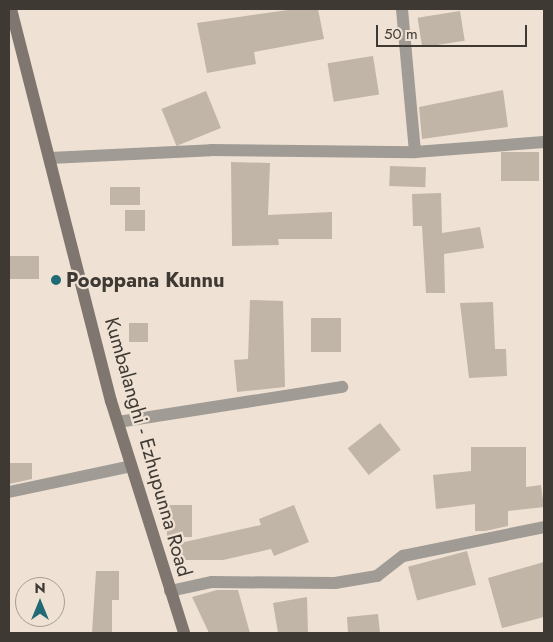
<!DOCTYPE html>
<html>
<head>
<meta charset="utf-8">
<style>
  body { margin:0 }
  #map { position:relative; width:553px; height:642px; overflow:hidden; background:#efe2d4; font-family:Jost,sans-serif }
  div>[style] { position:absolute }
  .building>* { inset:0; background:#c1b5a7; transform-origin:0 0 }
  .street>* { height:12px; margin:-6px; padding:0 6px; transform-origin:6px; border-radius:6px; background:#a09b95 }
  .secondary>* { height:12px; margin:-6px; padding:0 6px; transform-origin:6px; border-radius:6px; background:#7f776f }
  .dots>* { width:14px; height:14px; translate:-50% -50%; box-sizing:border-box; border:2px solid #efe2d4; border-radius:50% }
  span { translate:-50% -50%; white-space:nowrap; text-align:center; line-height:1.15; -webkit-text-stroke:4.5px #efe2d4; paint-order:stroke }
  .poi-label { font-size:20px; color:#3e3933; font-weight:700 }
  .left { translate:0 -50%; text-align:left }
  .street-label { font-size:20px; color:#3e3933 }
  .frame { position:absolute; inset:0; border:10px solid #3e3933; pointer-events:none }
  .north { position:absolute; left:15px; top:577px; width:50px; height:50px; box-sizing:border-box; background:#efe2d4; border:1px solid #a89e94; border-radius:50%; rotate:0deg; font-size:14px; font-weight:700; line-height:20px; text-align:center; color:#3e3933 }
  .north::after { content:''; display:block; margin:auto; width:18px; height:22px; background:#1f6a74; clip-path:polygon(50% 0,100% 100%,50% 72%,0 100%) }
  .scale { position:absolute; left:376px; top:25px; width:151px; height:22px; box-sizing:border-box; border:2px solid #3e3933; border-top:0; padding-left:6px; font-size:15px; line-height:18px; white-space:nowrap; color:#3e3933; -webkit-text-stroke:4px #efe2d4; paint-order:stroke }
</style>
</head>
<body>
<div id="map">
  <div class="building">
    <div style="clip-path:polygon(295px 9px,318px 9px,324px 39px,254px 52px,256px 64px,207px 73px,197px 23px)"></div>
    <div style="left:460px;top:11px;width:30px;height:43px;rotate:81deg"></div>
    <div style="left:373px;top:56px;width:39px;height:46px;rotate:81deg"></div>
    <div style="clip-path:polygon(503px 90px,508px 127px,422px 139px,419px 107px)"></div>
    <div style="left:206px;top:91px;width:40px;height:48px;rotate:68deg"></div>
    <div style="left:539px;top:152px;width:29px;height:38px;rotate:90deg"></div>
    <div style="clip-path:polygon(231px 162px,270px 163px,268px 215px,332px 212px,332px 239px,278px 239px,279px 245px,232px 246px)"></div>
    <div style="left:390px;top:166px;width:36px;height:20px;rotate:2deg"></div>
    <div style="left:140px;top:187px;width:18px;height:30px;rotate:90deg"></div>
    <div style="clip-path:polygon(441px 193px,442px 233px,480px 227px,484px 248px,444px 254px,445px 293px,426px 293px,422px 226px,413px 226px,412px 194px)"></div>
    <div style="left:125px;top:210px;width:20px;height:21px"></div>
    <div style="left:9px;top:256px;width:30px;height:23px"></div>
    <div style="clip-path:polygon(250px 300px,283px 301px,285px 387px,237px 392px,234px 360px,248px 359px)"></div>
    <div style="clip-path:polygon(493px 302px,495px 349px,506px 349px,507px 376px,469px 378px,460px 303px)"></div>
    <div style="left:311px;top:318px;width:30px;height:34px"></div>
    <div style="left:148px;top:323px;width:19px;height:19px;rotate:90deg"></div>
    <div style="left:380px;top:423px;width:34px;height:41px;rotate:52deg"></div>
    <div style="clip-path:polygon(471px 447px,526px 447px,526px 487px,541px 485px,544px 507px,508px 511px,508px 526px,485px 531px,475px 531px,475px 504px,436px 509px,433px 475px,471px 471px)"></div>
    <div style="clip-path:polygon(9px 463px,32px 463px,32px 479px,9px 484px)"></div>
    <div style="left:167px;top:505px;width:25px;height:32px"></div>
    <div style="clip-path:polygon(294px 505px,309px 542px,274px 556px,271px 549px,223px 560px,180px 560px,180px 543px,261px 525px,259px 519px)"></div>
    <div style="left:467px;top:551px;width:35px;height:61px;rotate:75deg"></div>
    <div style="clip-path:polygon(544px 562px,544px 617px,502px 628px,488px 578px)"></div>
    <div style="clip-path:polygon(96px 571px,119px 571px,119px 600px,112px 600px,112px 633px,92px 633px)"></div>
    <div style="clip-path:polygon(217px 590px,238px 590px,250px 633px,209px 633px,192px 597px)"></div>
    <div style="clip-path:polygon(307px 597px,308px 633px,278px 633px,273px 603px)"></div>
    <div style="clip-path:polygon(378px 614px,380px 633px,348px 633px,347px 617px)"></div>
  </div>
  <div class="street">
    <div style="left:415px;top:152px;width:129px;rotate:-4.4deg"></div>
    <div style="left:50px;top:158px;width:161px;rotate:-2.8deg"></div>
    <div style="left:211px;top:150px;width:204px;rotate:0.6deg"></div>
    <div style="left:415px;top:152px;width:144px;rotate:-95.2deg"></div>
    <div style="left:118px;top:422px;width:227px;rotate:-8.9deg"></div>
    <div style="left:9px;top:492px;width:125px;rotate:-12deg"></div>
    <div style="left:170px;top:591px;width:43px;rotate:-12.1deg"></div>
    <div style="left:212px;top:582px;width:123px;rotate:0.5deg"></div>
    <div style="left:335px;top:583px;width:43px;rotate:-9.5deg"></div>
    <div style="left:377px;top:576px;width:33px;rotate:-38deg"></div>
    <div style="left:403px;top:556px;width:144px;rotate:-11.6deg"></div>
  </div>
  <div class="secondary">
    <div style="left:11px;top:9px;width:405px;rotate:75.7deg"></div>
    <div style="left:111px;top:401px;width:243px;rotate:72.5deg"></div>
  </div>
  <div class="dots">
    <div style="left:56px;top:280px;background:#1f6a74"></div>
  </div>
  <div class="poi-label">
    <span class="left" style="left:66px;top:280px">Pooppana Kunnu</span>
  </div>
  <div class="street-label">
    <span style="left:148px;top:447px;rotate:74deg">Kumbalanghi - Ezhupunna Road</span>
  </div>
  <div class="frame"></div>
  <div class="north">N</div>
  <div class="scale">50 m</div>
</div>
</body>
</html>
